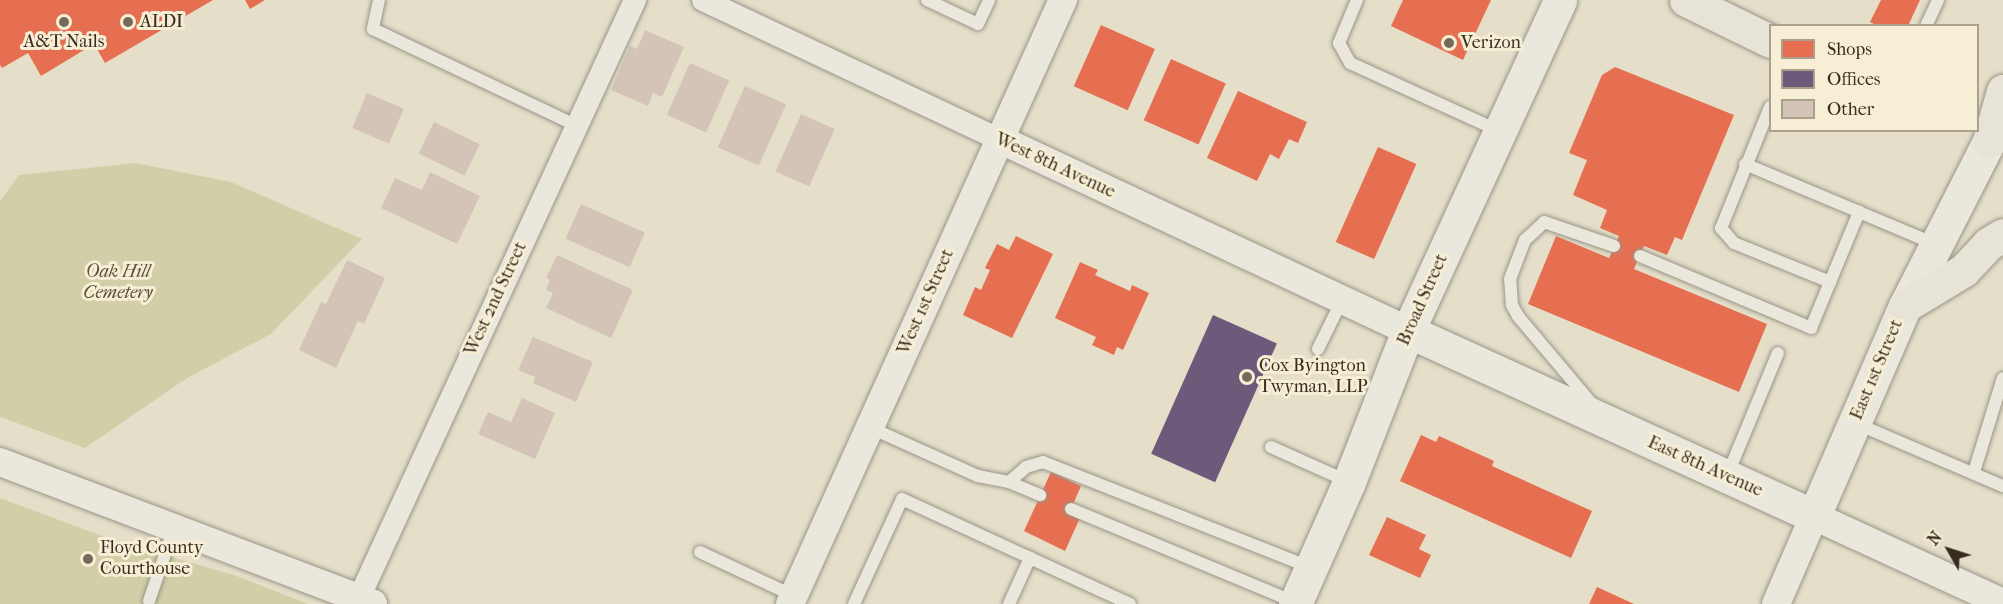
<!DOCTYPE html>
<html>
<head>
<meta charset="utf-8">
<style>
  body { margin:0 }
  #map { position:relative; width:2003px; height:604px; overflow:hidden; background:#e5dfca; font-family:"IM FELL French Canon",serif }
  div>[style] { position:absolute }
  .green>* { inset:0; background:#d2cfa8 }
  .shops>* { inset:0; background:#e76f51; transform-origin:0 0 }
  .offices>* { inset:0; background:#6d597a; transform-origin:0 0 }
  .building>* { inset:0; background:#d4c4b8; transform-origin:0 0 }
  .roads { filter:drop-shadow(0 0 2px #9a9587) drop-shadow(0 0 2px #9a9587) }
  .service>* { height:12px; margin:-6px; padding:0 6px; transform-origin:6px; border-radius:6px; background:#eae7dd }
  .minor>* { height:22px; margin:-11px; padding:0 11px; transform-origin:11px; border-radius:11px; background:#eae7dd }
  .tertiary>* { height:28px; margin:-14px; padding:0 14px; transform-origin:14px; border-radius:14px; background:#eae7dd }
  .secondary>* { height:33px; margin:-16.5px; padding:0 16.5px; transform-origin:16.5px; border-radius:16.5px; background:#eae7dd }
  .primary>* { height:33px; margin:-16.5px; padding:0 16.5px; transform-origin:16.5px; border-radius:16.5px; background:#e7e3d7 }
  .dots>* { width:16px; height:16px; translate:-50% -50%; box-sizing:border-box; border:3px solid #f6eed5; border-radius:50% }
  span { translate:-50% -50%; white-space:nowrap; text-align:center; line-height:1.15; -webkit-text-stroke:6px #f6eed5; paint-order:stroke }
  .poi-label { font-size:18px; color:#392b1e }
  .left { translate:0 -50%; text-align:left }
  .street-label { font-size:18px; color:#392b1e }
  .park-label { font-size:18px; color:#5b513a; font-style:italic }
  .legend { position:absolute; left:1769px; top:24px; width:210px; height:108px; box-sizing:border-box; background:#f6eed5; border:2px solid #aaa08c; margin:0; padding:8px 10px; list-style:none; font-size:18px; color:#392b1e }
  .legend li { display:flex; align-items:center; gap:12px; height:30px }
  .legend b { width:30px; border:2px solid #aaa08c }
  .north { position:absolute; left:1919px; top:520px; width:60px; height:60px; -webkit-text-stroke:4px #f6eed5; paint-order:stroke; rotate:309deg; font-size:16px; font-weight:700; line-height:24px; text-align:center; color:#392b1e }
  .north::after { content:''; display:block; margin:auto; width:21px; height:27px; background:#392b1e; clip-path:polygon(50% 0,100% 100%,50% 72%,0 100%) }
</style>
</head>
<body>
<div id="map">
  <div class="green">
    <div style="clip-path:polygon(136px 163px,231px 182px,362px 239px,271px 334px,187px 378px,85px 448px,0 417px,0 201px,19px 175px)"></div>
    <div style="clip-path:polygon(0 498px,118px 542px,234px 575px,308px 604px,0 604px)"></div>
  </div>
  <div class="shops">
    <div style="clip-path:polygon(0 0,213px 0,105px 63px,94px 44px,41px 76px,28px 53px,2px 68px,0 65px)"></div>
    <div style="clip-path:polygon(245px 0,265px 0,250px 9px)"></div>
    <div style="clip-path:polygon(1403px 0,1491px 0,1463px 60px,1391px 26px)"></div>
    <div style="clip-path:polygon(1881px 0,1920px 0,1908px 26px,1878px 26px,1870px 22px)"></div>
    <div style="left:1101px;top:25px;width:59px;height:67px;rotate:24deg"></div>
    <div style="left:1171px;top:59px;width:60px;height:67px;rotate:24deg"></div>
    <div style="clip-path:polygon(1615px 67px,1734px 115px,1682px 240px,1675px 237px,1667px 255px,1644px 246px,1634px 269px,1767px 324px,1739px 392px,1528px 304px,1556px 236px,1609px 258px,1619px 236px,1600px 228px,1607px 210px,1573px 195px,1587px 160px,1569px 153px,1602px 75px)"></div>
    <div style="clip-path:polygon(1238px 91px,1307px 122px,1298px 143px,1289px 139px,1279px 159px,1270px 154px,1257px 181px,1207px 158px)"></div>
    <div style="left:1378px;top:147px;width:42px;height:104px;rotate:24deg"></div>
    <div style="clip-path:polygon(1016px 236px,1053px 254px,1012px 338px,963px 315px,975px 287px,981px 290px,990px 270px,985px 268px,997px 244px,1009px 250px)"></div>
    <div style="clip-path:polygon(1080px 262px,1098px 270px,1095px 275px,1130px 291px,1132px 285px,1149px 293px,1123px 350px,1117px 347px,1114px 355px,1092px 345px,1096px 337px,1055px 318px)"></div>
    <div style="clip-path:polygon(1421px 435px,1436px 442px,1439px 436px,1494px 461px,1492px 466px,1592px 511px,1571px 558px,1400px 481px)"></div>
    <div style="clip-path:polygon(1051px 472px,1081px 486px,1071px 509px,1080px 518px,1065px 551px,1024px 531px)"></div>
    <div style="clip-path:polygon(1387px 517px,1426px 535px,1419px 549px,1431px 555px,1420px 578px,1369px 555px)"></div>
    <div style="clip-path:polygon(1597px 587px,1634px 604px,1589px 604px)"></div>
  </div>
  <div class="offices">
    <div style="left:1213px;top:315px;width:70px;height:152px;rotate:24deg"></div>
  </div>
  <div class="building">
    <div style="clip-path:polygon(645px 30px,684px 47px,662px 97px,653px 93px,648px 106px,611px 90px,630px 46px,637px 49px)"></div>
    <div style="left:690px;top:63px;width:43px;height:57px;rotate:24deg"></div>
    <div style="left:745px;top:86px;width:45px;height:67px;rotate:24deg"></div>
    <div style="left:367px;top:93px;width:40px;height:38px;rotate:23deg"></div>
    <div style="left:801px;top:114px;width:37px;height:63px;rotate:24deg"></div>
    <div style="left:434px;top:122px;width:51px;height:35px;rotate:26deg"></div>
    <div style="clip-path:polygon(430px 172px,480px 196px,457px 244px,381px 208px,395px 178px,422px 190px)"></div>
    <div style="left:581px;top:204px;width:70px;height:38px;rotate:24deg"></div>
    <div style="clip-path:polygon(557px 255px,633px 290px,611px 338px,546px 308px,553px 293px,546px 290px,550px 280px,546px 278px)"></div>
    <div style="clip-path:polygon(347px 260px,385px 278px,364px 324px,358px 321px,336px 368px,299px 350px,321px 302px,326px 304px)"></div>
    <div style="clip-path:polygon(533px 337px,593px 362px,576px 402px,533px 383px,535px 377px,518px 370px)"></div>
    <div style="clip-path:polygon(522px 398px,555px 413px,535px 459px,478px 434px,488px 412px,511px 422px)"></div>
  </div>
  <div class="roads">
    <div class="service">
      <div style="left:379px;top:0;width:30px;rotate:102deg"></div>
      <div style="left:373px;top:29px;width:224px;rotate:25.4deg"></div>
      <div style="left:927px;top:0;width:56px;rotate:25.2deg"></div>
      <div style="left:978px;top:24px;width:26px;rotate:-65deg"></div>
      <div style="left:1357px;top:0;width:47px;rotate:112.7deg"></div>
      <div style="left:1339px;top:43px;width:23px;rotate:61deg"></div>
      <div style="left:1350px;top:63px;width:164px;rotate:24.5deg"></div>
      <div style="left:1926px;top:26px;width:29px;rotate:-65deg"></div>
      <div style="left:1770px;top:107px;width:131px;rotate:112deg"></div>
      <div style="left:1721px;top:228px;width:20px;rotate:49deg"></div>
      <div style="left:1734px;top:243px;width:104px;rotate:22.1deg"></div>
      <div style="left:1745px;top:164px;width:124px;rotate:22.8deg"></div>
      <div style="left:1640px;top:256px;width:186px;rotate:22.8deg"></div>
      <div style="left:1811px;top:328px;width:126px;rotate:-67.5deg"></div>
      <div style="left:1859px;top:212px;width:82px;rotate:22.8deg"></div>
      <div style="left:1318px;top:349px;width:55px;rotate:-63.9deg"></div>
      <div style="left:1592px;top:404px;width:115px;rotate:-130.1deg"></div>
      <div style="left:1518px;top:316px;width:13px;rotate:-119deg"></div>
      <div style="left:1512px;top:305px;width:26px;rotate:-94deg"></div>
      <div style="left:1510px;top:279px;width:42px;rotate:-69deg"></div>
      <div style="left:1525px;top:240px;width:26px;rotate:-43deg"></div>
      <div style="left:1544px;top:222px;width:74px;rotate:18.9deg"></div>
      <div style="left:1855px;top:423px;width:161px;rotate:23.1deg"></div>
      <div style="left:871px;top:428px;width:117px;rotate:24.2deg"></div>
      <div style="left:978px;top:476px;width:32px;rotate:11deg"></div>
      <div style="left:1009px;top:482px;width:34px;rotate:23deg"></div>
      <div style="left:1271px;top:447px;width:85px;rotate:24.2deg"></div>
      <div style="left:1974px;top:472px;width:98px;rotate:-72.9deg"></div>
      <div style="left:1727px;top:476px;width:133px;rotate:-67.5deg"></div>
      <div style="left:1009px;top:482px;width:23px;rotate:-41deg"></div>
      <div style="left:1026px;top:467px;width:18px;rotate:-16deg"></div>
      <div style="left:1043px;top:462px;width:286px;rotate:21.5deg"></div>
      <div style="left:1071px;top:509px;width:242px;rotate:22.6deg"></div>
      <div style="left:700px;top:552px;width:104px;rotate:25.1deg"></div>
      <div style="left:149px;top:601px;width:77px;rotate:-71.1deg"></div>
      <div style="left:854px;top:604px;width:115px;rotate:-65.4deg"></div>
      <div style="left:902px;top:499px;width:141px;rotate:24.7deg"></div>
      <div style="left:1009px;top:604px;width:51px;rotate:-65.5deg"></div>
      <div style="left:1030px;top:558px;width:110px;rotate:24.7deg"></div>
    </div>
    <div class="minor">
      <div style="left:703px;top:0;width:327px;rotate:25.2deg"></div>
      <div style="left:359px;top:598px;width:659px;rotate:-65.22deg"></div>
    </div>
    <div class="tertiary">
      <div style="left:999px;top:139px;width:452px;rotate:25.1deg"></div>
      <div style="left:0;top:462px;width:399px;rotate:20.8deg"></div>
      <div style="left:790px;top:604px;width:663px;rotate:-65.68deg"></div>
      <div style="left:1776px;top:604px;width:96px;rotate:-66.6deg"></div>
      <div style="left:1814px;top:516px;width:208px;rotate:24.7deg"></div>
    </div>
    <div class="secondary">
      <div style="left:1408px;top:331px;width:446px;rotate:24.5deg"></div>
      <div style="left:1814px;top:516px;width:229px;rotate:-66.6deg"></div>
      <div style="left:1905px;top:306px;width:185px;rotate:-63deg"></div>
      <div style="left:1295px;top:604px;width:133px;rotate:-66.1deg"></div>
      <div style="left:1349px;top:482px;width:162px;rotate:-68.7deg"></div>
      <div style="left:1408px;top:331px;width:364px;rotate:-65.3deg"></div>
    </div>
    <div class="primary">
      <div style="left:1686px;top:0;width:93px;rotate:26deg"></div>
      <div style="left:1989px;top:141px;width:52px;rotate:-74.4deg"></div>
      <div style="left:1905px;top:306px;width:69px;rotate:-31.4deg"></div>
      <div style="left:1964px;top:270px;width:35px;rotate:-47deg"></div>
      <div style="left:1988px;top:244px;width:17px;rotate:-31deg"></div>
    </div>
  </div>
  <div class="dots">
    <div style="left:64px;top:22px;background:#756a5a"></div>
    <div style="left:128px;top:22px;background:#756a5a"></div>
    <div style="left:1449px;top:43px;background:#756a5a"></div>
    <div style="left:1247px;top:377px;background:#756a5a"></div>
    <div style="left:88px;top:559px;background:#756a5a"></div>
  </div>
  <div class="poi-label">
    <span class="left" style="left:140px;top:22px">ALDI</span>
    <span style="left:64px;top:42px">A&amp;T Nails</span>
    <span class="left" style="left:1461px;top:43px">Verizon</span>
    <span class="left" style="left:1259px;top:377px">Cox Byington<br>Twyman, LLP</span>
    <span class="left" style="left:100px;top:559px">Floyd County<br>Courthouse</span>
  </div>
  <div class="street-label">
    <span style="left:1055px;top:166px;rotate:25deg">West 8th Avenue</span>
    <span style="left:496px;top:299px;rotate:-65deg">West 2nd Street</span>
    <span style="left:1423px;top:300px;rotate:-66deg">Broad Street</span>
    <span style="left:926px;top:302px;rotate:-66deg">West 1st Street</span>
    <span style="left:1877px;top:370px;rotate:-67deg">East 1st Street</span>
    <span style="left:1705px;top:467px;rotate:24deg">East 8th Avenue</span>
  </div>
  <div class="park-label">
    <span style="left:118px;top:283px">Oak Hill<br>Cemetery</span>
  </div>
  <ul class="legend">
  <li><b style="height:16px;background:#e76f51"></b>Shops</li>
  <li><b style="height:16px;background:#6d597a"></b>Offices</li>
  <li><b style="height:16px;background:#d4c4b8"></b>Other</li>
  </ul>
  <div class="north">N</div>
</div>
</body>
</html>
